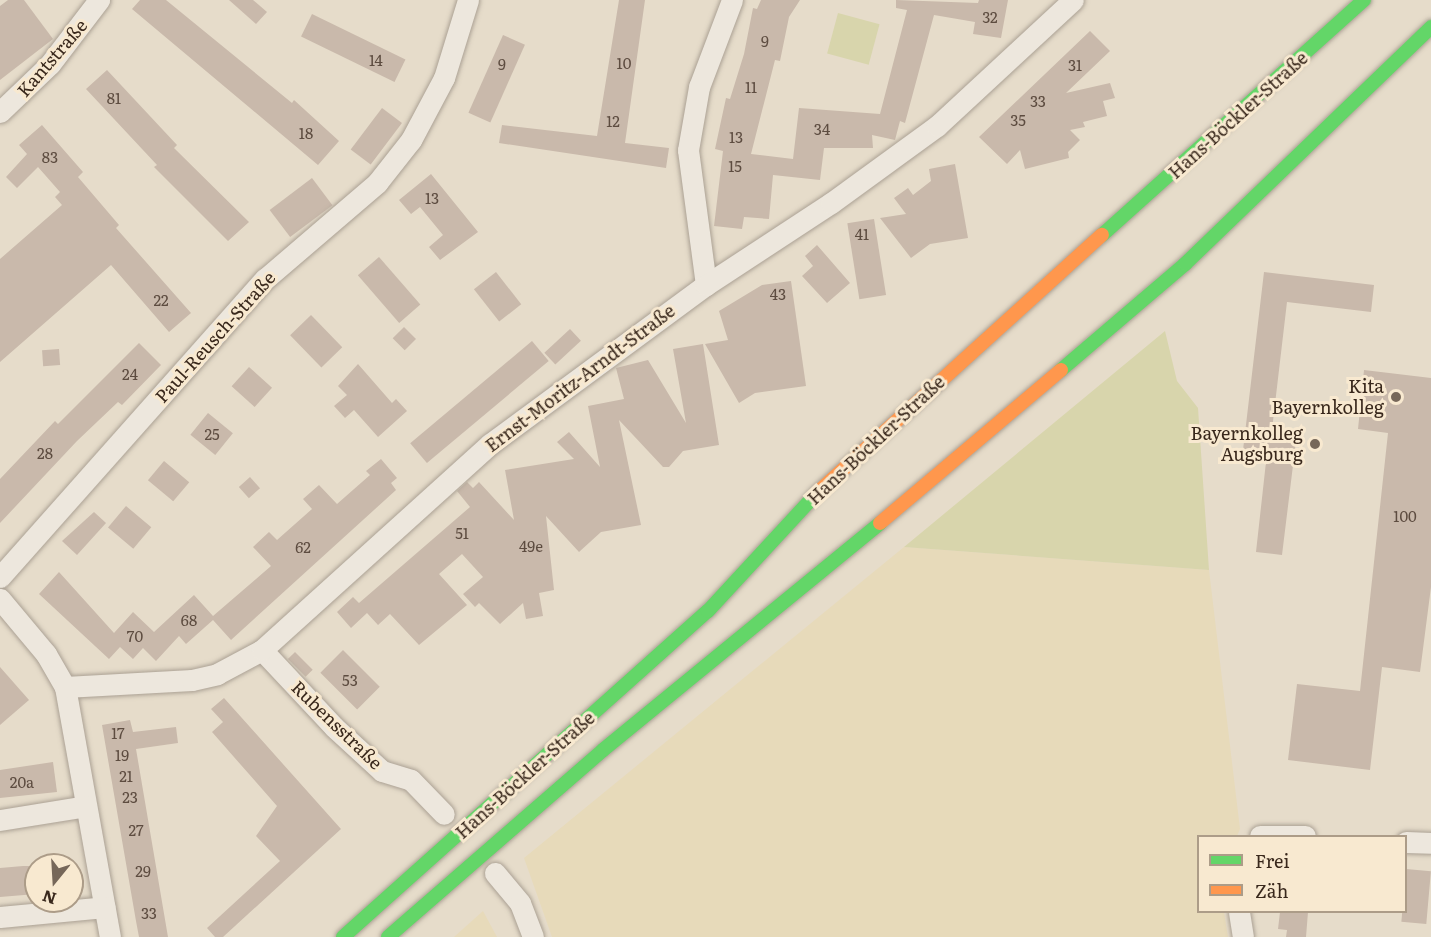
<!DOCTYPE html>
<html>
<head>
<meta charset="utf-8">
<style>
  body { margin:0 }
  #map { position:relative; width:1431px; height:937px; overflow:hidden; background:#e6dcca; font-family:Literata,serif }
  div>[style] { position:absolute }
  .farmland>* { inset:0; background:#e7daba }
  .green>* { inset:0; background:#d8d5ac; transform-origin:0 0 }
  .building>* { inset:0; background:#c9b9ab; transform-origin:0 0 }
  .roads { filter:drop-shadow(0 0 2px #aba194) drop-shadow(0 0 2px #aba194) }
  .street>* { height:21px; margin:-10.5px; padding:0 10.5px; transform-origin:10.5px; border-radius:10.5px; background:#ede7dd }
  .fast>* { height:14px; margin:-7px; padding:0 7px; transform-origin:7px; border-radius:7px; background:#63d668 }
  .slow>* { height:14px; margin:-7px; padding:0 7px; transform-origin:7px; border-radius:7px; background:#ff974d }
  .dots>* { width:16px; height:16px; translate:-50% -50%; box-sizing:border-box; border:3px solid #f8e9d0; border-radius:50% }
  span { translate:-50% -50%; white-space:nowrap; text-align:center; line-height:1.15; -webkit-text-stroke:6px #f8e9d0; paint-order:stroke }
  .number-label { font-size:15px; color:#5d4c40 }
  .number-label span { -webkit-text-stroke-width:0 }
  .street-label { font-size:18px; color:#39281c }
  .poi-label { font-size:18px; color:#39281c }
  .right { translate:-100% -50%; text-align:right }
  .legend { position:absolute; left:1197px; top:835px; width:210px; height:78px; box-sizing:border-box; background:#f8e9d0; border:2px solid #ac9c88; margin:0; padding:8px 10px; list-style:none; font-size:18px; color:#39281c }
  .legend li { display:flex; align-items:center; gap:12px; height:30px }
  .legend b { width:30px; border:2px solid #ac9c88 }
  .north { position:absolute; left:24px; top:853px; width:60px; height:60px; box-sizing:border-box; background:#f8e9d0; border:2px solid #ac9c88; border-radius:50%; rotate:198deg; font-size:16px; font-weight:700; line-height:24px; text-align:center; color:#39281c }
  .north::after { content:''; display:block; margin:auto; width:21px; height:27px; background:#766759; clip-path:polygon(50% 0,100% 100%,50% 72%,0 100%) }
</style>
</head>
<body>
<div id="map">
  <div class="farmland">
    <div style="clip-path:polygon(904px 547px,1209px 570px,1240px 829px,1237px 836px,1198px 836px,1198px 912px,1224px 912px,1228px 937px,552px 937px,524px 858px)"></div>
    <div style="clip-path:polygon(483px 911px,497px 937px,454px 937px)"></div>
  </div>
  <div class="green">
    <div style="left:838px;top:13px;width:43px;height:42px;rotate:15deg"></div>
    <div style="clip-path:polygon(1165px 331px,1177px 381px,1198px 408px,1209px 570px,904px 547px)"></div>
  </div>
  <div class="building">
    <div style="clip-path:polygon(8px 0,24px 0,53px 39px,0 80px,0 6px)"></div>
    <div style="clip-path:polygon(140px 0,166px 0,292px 103px,294px 100px,339px 141px,318px 165px,132px 9px)"></div>
    <div style="clip-path:polygon(229px 0,253px 0,267px 12px,256px 24px)"></div>
    <div style="clip-path:polygon(619px 0,645px 0,625px 143px,669px 148px,666px 168px,499px 143px,502px 125px,597px 136px)"></div>
    <div style="clip-path:polygon(761px 0,800px 0,789px 17px,780px 61px,775px 60px,751px 154px,793px 159px,799px 108px,880px 114px,907px 10px,896px 8px,896px 0,978px 3px,979px 0,1008px 0,1001px 38px,973px 34px,975px 22px,934px 15px,905px 123px,900px 121px,895px 140px,872px 135px,873px 148px,824px 148px,820px 180px,773px 175px,769px 219px,744px 217px,742px 229px,714px 226px,723px 151px,715px 149px,726px 98px,730px 99px,744px 54px,753px 8px,757px 9px)"></div>
    <div style="left:312px;top:14px;width:104px;height:25px;rotate:26deg"></div>
    <div style="clip-path:polygon(1090px 31px,1110px 51px,1066px 93px,1110px 83px,1115px 98px,1103px 101px,1107px 116px,1083px 122px,1085px 127px,1070px 130px,1080px 140px,1068px 152px,1069px 158px,1025px 169px,1020px 150px,1007px 164px,979px 137px)"></div>
    <div style="left:503px;top:35px;width:24px;height:85px;rotate:24deg"></div>
    <div style="clip-path:polygon(107px 70px,177px 145px,174px 148px,249px 222px,228px 241px,154px 167px,157px 165px,86px 89px)"></div>
    <div style="left:382px;top:108px;width:25px;height:52px;rotate:37deg"></div>
    <div style="clip-path:polygon(42px 125px,83px 172px,78px 177px,119px 225px,116px 228px,191px 313px,169px 332px,111px 265px,0 362px,0 259px,62px 205px,55px 197px,60px 192px,38px 167px,17px 188px,6px 177px,27px 154px,19px 145px)"></div>
    <div style="clip-path:polygon(955px 164px,968px 238px,930px 244px,911px 258px,880px 218px,906px 214px,894px 198px,908px 188px,913px 195px,931px 181px,929px 169px)"></div>
    <div style="clip-path:polygon(431px 174px,478px 232px,440px 260px,429px 247px,443px 235px,420px 207px,411px 214px,399px 200px)"></div>
    <div style="left:312px;top:178px;width:34px;height:53px;rotate:53deg"></div>
    <div style="left:874px;top:219px;width:77px;height:27px;rotate:81deg"></div>
    <div style="clip-path:polygon(817px 245px,850px 283px,827px 303px,802px 276px,813px 266px,805px 256px)"></div>
    <div style="left:379px;top:257px;width:63px;height:28px;rotate:49deg"></div>
    <div style="left:496px;top:272px;width:41px;height:28px;rotate:52deg"></div>
    <div style="clip-path:polygon(1264px 272px,1374px 285px,1371px 312px,1287px 302px,1271px 438px,1296px 441px,1282px 555px,1256px 552px,1267px 453px,1243px 450px)"></div>
    <div style="clip-path:polygon(791px 281px,806px 386px,755px 393px,739px 403px,705px 344px,728px 340px,719px 311px,762px 285px)"></div>
    <div style="left:311px;top:315px;width:45px;height:29px;rotate:46deg"></div>
    <div style="left:404px;top:327px;width:17px;height:16px;rotate:45deg"></div>
    <div style="left:570px;top:329px;width:16px;height:35px;rotate:47deg"></div>
    <div style="left:532px;top:341px;width:26px;height:159px;rotate:50deg"></div>
    <div style="clip-path:polygon(139px 343px,161px 365px,122px 405px,118px 402px,77px 441px,0 523px,0 479px,55px 421px,58px 424px)"></div>
    <div style="clip-path:polygon(703px 344px,719px 445px,683px 451px,669px 467px,663px 467px,619px 420px,641px 525px,601px 532px,579px 552px,546px 516px,554px 590px,539px 593px,543px 616px,526px 619px,523px 603px,500px 624px,479px 603px,475px 607px,463px 594px,483px 577px,462px 554px,439px 574px,467px 605px,419px 645px,390px 614px,378px 625px,367px 613px,351px 628px,337px 612px,353px 597px,359px 603px,470px 507px,457px 491px,467px 482px,473px 488px,479px 482px,514px 520px,505px 470px,574px 459px,557px 442px,569px 432px,600px 467px,588px 406px,624px 399px,616px 368px,648px 360px,686px 423px,673px 349px)"></div>
    <div style="left:59px;top:349px;width:16px;height:17px;rotate:86deg"></div>
    <div style="clip-path:polygon(358px 364px,392px 403px,396px 399px,407px 411px,378px 437px,354px 410px,345px 418px,334px 406px,347px 395px,338px 386px)"></div>
    <div style="left:249px;top:367px;width:31px;height:26px;rotate:42deg"></div>
    <div style="clip-path:polygon(1364px 370px,1431px 378px,1431px 587px,1420px 672px,1382px 667px,1370px 770px,1288px 760px,1297px 684px,1360px 691px,1388px 433px,1358px 429px)"></div>
    <div style="left:208px;top:413px;width:32px;height:28px;rotate:39deg"></div>
    <div style="clip-path:polygon(381px 459px,397px 478px,391px 483px,396px 490px,231px 640px,213px 620px,186px 644px,179px 636px,156px 661px,143px 648px,133px 659px,120px 647px,109px 659px,39px 594px,59px 572px,114px 633px,133px 612px,154px 632px,194px 595px,213px 616px,271px 566px,253px 547px,269px 532px,277px 540px,312px 509px,303px 499px,319px 485px,337px 504px,370px 475px,366px 471px)"></div>
    <div style="left:164px;top:461px;width:33px;height:25px;rotate:40deg"></div>
    <div style="left:250px;top:477px;width:15px;height:15px;rotate:48deg"></div>
    <div style="left:126px;top:506px;width:33px;height:28px;rotate:40deg"></div>
    <div style="clip-path:polygon(94px 512px,106px 523px,77px 555px,62px 541px)"></div>
    <div style="left:343px;top:650px;width:52px;height:32px;rotate:45deg"></div>
    <div style="left:295px;top:652px;width:25px;height:10px;rotate:45deg"></div>
    <div style="clip-path:polygon(0 667px,29px 700px,0 725px)"></div>
    <div style="clip-path:polygon(224px 698px,341px 829px,223px 937px,215px 937px,207px 928px,280px 861px,256px 836px,277px 806px,212px 732px,223px 722px,211px 709px)"></div>
    <div style="clip-path:polygon(130px 720px,133px 732px,176px 727px,178px 743px,136px 749px,168px 937px,139px 937px,136px 921px,102px 725px)"></div>
    <div style="clip-path:polygon(53px 762px,57px 792px,0 798px,0 770px)"></div>
    <div style="clip-path:polygon(23px 866px,36px 866px,36px 894px,0 897px,0 868px)"></div>
    <div style="left:1406px;top:869px;width:25px;height:53px;rotate:5deg"></div>
    <div style="clip-path:polygon(1280px 912px,1308px 912px,1306px 937px,1286px 937px,1287px 930px,1278px 929px)"></div>
  </div>
  <div class="roads">
    <div class="street">
      <div style="left:0;top:112px;width:69px;rotate:-43.8deg"></div>
      <div style="left:50px;top:64px;width:81px;rotate:-52.6deg"></div>
      <div style="left:706px;top:285px;width:136px;rotate:-97.6deg"></div>
      <div style="left:688px;top:150px;width:64px;rotate:-80.1deg"></div>
      <div style="left:699px;top:87px;width:93px;rotate:-69.2deg"></div>
      <div style="left:0;top:577px;width:399px;rotate:-48.4deg"></div>
      <div style="left:265px;top:279px;width:148px;rotate:-40.6deg"></div>
      <div style="left:377px;top:183px;width:55px;rotate:-51.7deg"></div>
      <div style="left:411px;top:140px;width:70px;rotate:-62deg"></div>
      <div style="left:444px;top:78px;width:82px;rotate:-72.9deg"></div>
      <div style="left:0;top:599px;width:72px;rotate:50.1deg"></div>
      <div style="left:46px;top:654px;width:38px;rotate:60deg"></div>
      <div style="left:65px;top:687px;width:254px;rotate:79.8deg"></div>
      <div style="left:262px;top:650px;width:105px;rotate:46.9deg"></div>
      <div style="left:334px;top:727px;width:65px;rotate:42.5deg"></div>
      <div style="left:382px;top:771px;width:30px;rotate:17deg"></div>
      <div style="left:411px;top:780px;width:47px;rotate:45.9deg"></div>
      <div style="left:65px;top:687px;width:127px;rotate:-3.2deg"></div>
      <div style="left:192px;top:680px;width:26px;rotate:-13deg"></div>
      <div style="left:217px;top:674px;width:51px;rotate:-28.1deg"></div>
      <div style="left:262px;top:650px;width:307px;rotate:-42.1deg"></div>
      <div style="left:490px;top:444px;width:268px;rotate:-36.4deg"></div>
      <div style="left:706px;top:285px;width:149px;rotate:-33.3deg"></div>
      <div style="left:831px;top:203px;width:131px;rotate:-36deg"></div>
      <div style="left:937px;top:126px;width:185px;rotate:-42.8deg"></div>
      <div style="left:0;top:820px;width:87px;rotate:-9.2deg"></div>
      <div style="left:1260px;top:836px;width:45px"></div>
      <div style="left:1406px;top:842px;width:25px;rotate:2deg"></div>
      <div style="left:495px;top:873px;width:39px;rotate:50deg"></div>
      <div style="left:520px;top:903px;width:36px;rotate:69deg"></div>
      <div style="left:1239px;top:912px;width:25px;rotate:81deg"></div>
      <div style="left:0;top:917px;width:105px;rotate:-5.4deg"></div>
    </div>
    <div class="fast">
      <div style="left:1102px;top:235px;width:352px;rotate:-41.9deg"></div>
      <div style="left:1061px;top:370px;width:163px;rotate:-40.5deg"></div>
      <div style="left:1185px;top:264px;width:342px;rotate:-43.9deg"></div>
      <div style="left:343px;top:937px;width:489px;rotate:-41.8deg"></div>
      <div style="left:708px;top:611px;width:159px;rotate:-47.3deg"></div>
      <div style="left:388px;top:937px;width:285px;rotate:-41deg"></div>
      <div style="left:603px;top:750px;width:358px;rotate:-39.3deg"></div>
    </div>
    <div class="slow">
      <div style="left:816px;top:494px;width:386px;rotate:-42.2deg"></div>
      <div style="left:880px;top:523px;width:237px;rotate:-40.2deg"></div>
    </div>
  </div>
  <div class="dots">
    <div style="left:1396px;top:397px;background:#766759"></div>
    <div style="left:1315px;top:444px;background:#766759"></div>
  </div>
  <div class="number-label">
    <span style="left:990px;top:17px">32</span>
    <span style="left:765px;top:41px">9</span>
    <span style="left:376px;top:60px">14</span>
    <span style="left:624px;top:63px">10</span>
    <span style="left:502px;top:64px">9</span>
    <span style="left:1075px;top:65px">31</span>
    <span style="left:751px;top:87px">11</span>
    <span style="left:114px;top:98px">81</span>
    <span style="left:1038px;top:101px">33</span>
    <span style="left:1018px;top:120px">35</span>
    <span style="left:613px;top:121px">12</span>
    <span style="left:822px;top:129px">34</span>
    <span style="left:306px;top:133px">18</span>
    <span style="left:736px;top:137px">13</span>
    <span style="left:50px;top:157px">83</span>
    <span style="left:735px;top:166px">15</span>
    <span style="left:432px;top:198px">13</span>
    <span style="left:862px;top:234px">41</span>
    <span style="left:778px;top:294px">43</span>
    <span style="left:161px;top:300px">22</span>
    <span style="left:130px;top:374px">24</span>
    <span style="left:212px;top:434px">25</span>
    <span style="left:45px;top:453px">28</span>
    <span style="left:1405px;top:516px">100</span>
    <span style="left:462px;top:533px">51</span>
    <span style="left:531px;top:546px">49e</span>
    <span style="left:303px;top:547px">62</span>
    <span style="left:189px;top:620px">68</span>
    <span style="left:135px;top:636px">70</span>
    <span style="left:350px;top:680px">53</span>
    <span style="left:118px;top:733px">17</span>
    <span style="left:122px;top:755px">19</span>
    <span style="left:126px;top:776px">21</span>
    <span style="left:22px;top:782px">20a</span>
    <span style="left:130px;top:797px">23</span>
    <span style="left:136px;top:830px">27</span>
    <span style="left:143px;top:871px">29</span>
    <span style="left:149px;top:913px">33</span>
  </div>
  <div class="street-label">
    <span style="left:52px;top:58px;rotate:-49deg">Kantstraße</span>
    <span style="left:1238px;top:115px;rotate:-42deg">Hans-Böckler-Straße</span>
    <span style="left:215px;top:337px;rotate:-48deg">Paul-Reusch-Straße</span>
    <span style="left:580px;top:378px;rotate:-37deg">Ernst-Moritz-Arndt-Straße</span>
    <span style="left:876px;top:440px;rotate:-43deg">Hans-Böckler-Straße</span>
    <span style="left:337px;top:725px;rotate:44deg">Rubensstraße</span>
    <span style="left:525px;top:775px;rotate:-42deg">Hans-Böckler-Straße</span>
  </div>
  <div class="poi-label">
    <span class="right" style="left:1384px;top:397px">Kita<br>Bayernkolleg</span>
    <span class="right" style="left:1303px;top:444px">Bayernkolleg<br>Augsburg</span>
  </div>
  <ul class="legend">
  <li><b style="height:8px;background:#63d668"></b>Frei</li>
  <li><b style="height:8px;background:#ff974d"></b>Zäh</li>
  </ul>
  <div class="north">N</div>
</div>
</body>
</html>
